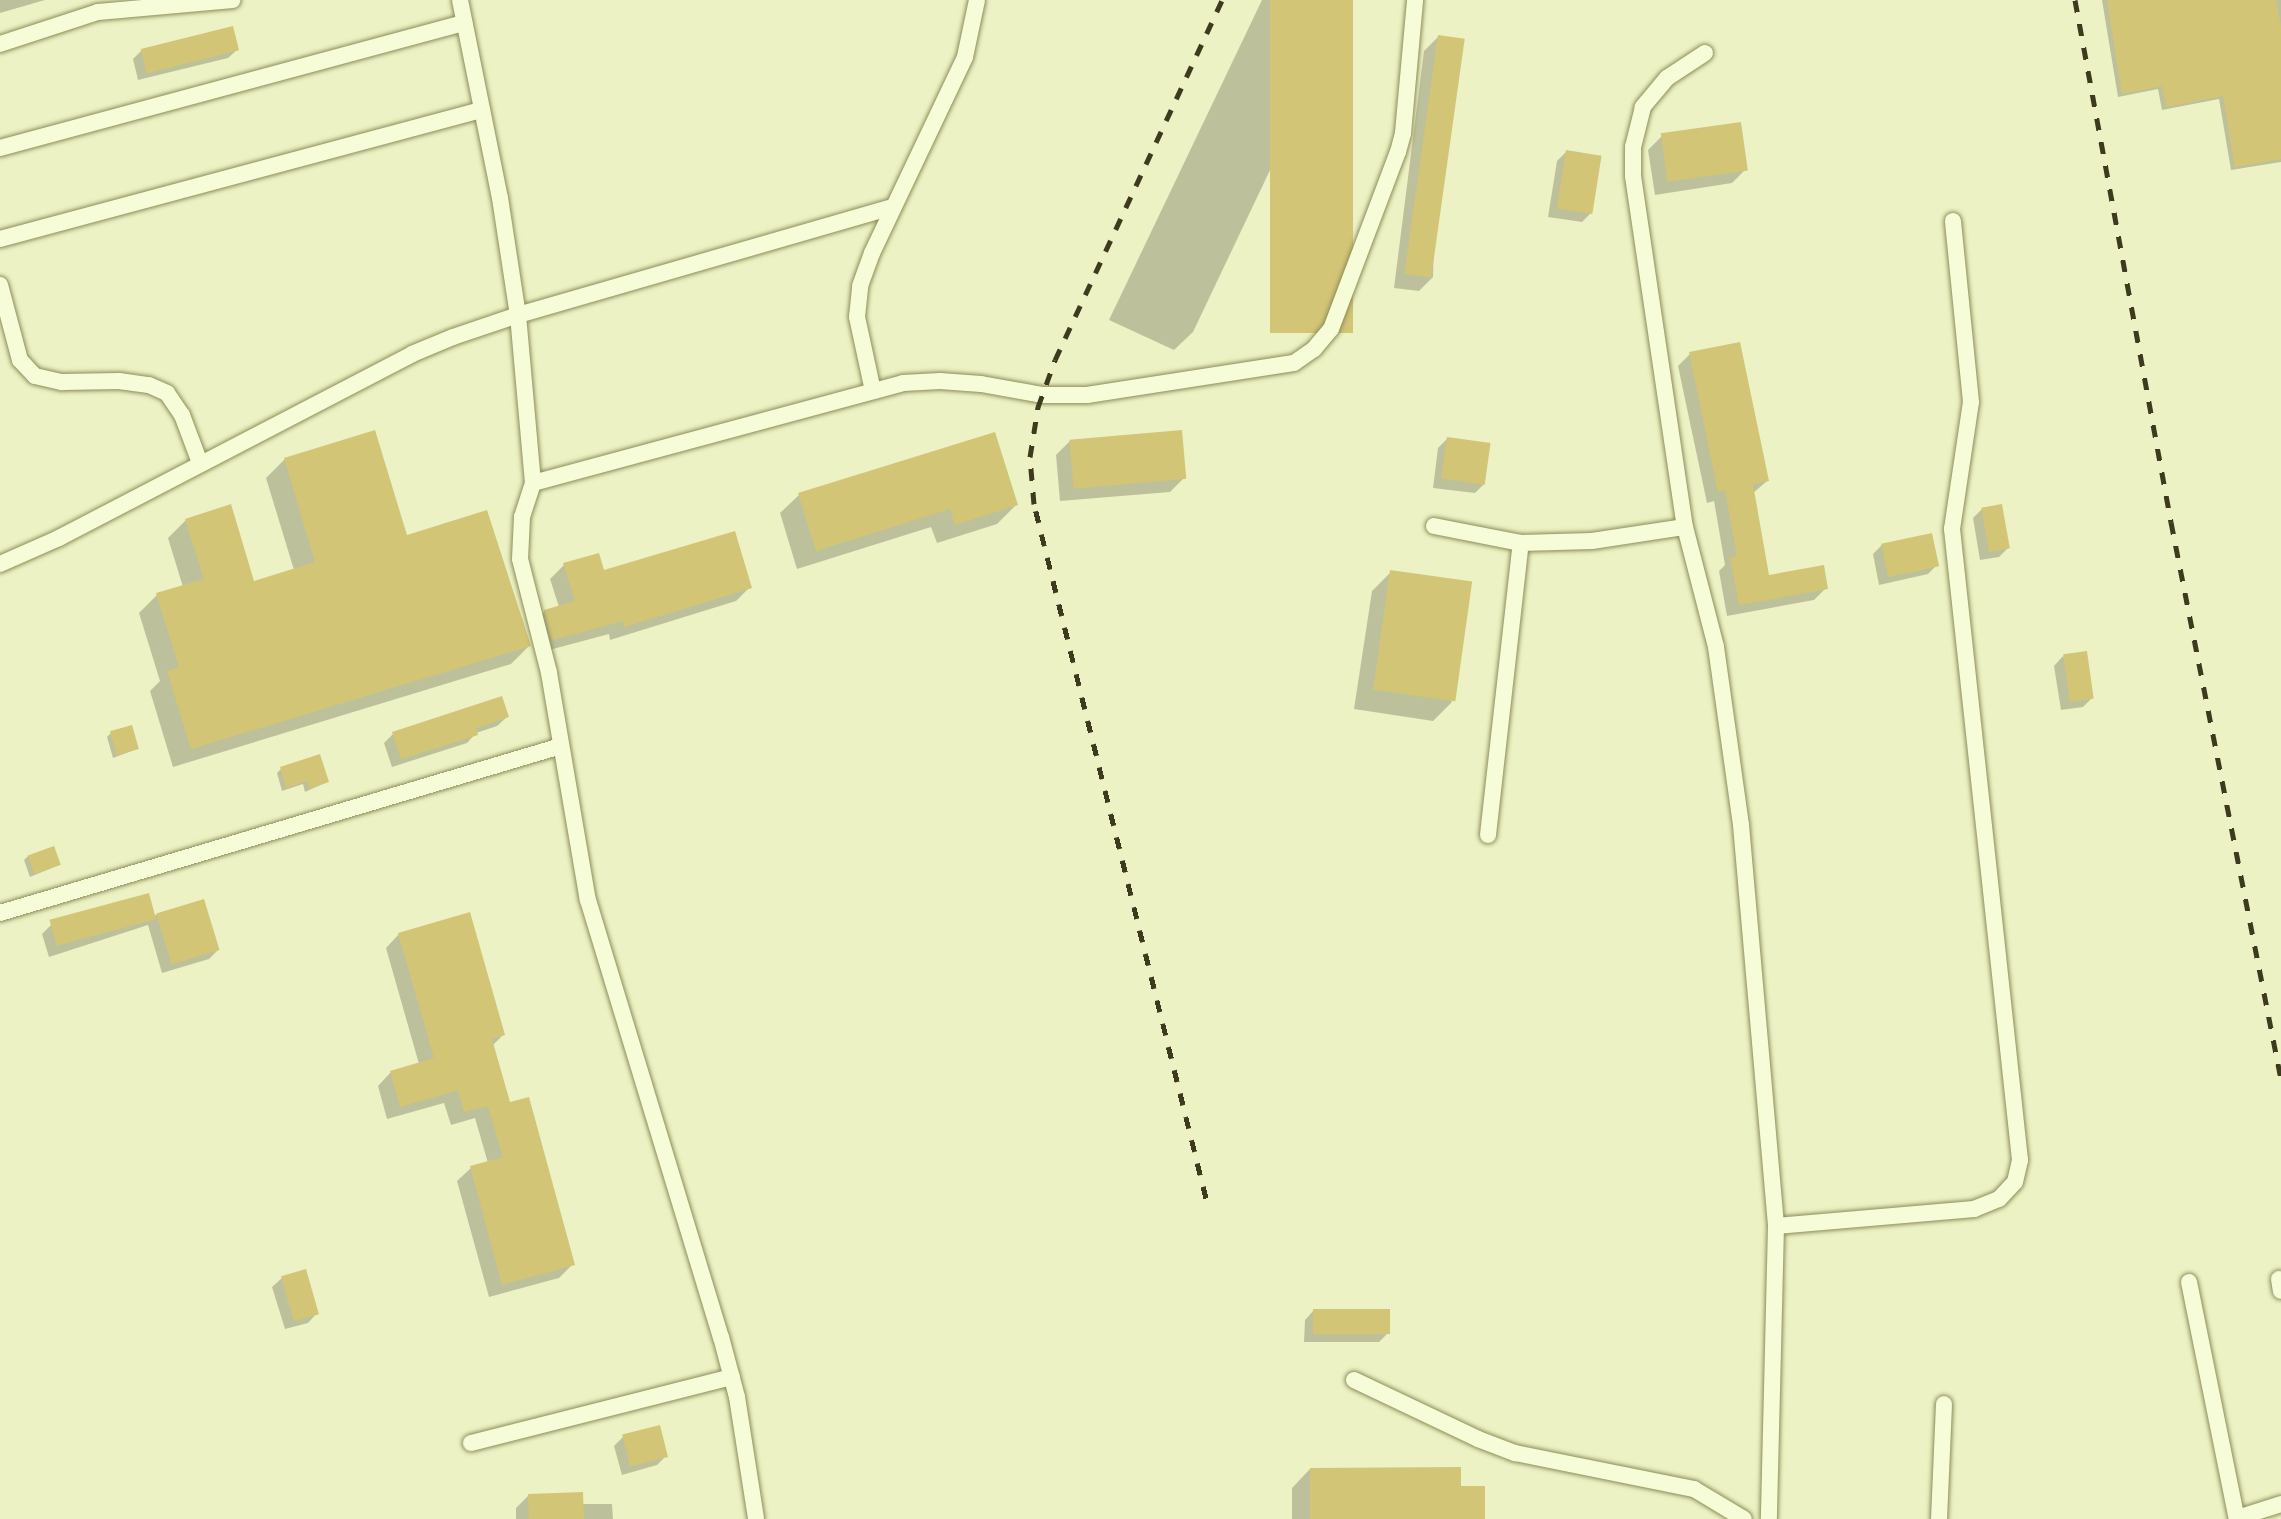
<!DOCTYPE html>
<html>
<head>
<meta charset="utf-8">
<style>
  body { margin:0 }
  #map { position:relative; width:2281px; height:1519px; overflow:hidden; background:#ecf2c4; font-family:"IBM Plex Serif",serif }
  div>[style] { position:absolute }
  .shadow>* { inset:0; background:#0003 }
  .building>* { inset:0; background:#d3c576; transform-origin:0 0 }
  .roads { filter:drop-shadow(0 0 2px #8e8c58) drop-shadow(0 0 2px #8e8c58) }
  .lane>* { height:16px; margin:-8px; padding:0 8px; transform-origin:8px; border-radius:8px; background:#f7fcd8 }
  .rail>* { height:5px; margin-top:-2.5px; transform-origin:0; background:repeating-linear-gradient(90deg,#3d3a1d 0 12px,transparent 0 24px) }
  span { translate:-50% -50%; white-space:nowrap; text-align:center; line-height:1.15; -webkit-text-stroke:7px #f3f9d4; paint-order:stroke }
</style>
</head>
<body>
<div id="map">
  <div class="shadow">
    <div style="clip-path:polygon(0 0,45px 0,0 13px)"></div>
    <div style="clip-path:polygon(1262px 0,1351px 0,1193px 332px,1174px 350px,1109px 320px)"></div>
    <div style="clip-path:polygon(2102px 0,2281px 0,2281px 162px,2231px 170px,2219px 99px,2162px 110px,2158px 89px,2118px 97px)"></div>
    <div style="clip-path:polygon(1438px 37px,1433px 277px,1419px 291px,1394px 288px,1424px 51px)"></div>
    <div style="clip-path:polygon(238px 49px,228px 58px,138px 80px,133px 59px,142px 50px)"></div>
    <div style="clip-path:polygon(1662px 136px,1746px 169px,1732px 183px,1655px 195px,1648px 150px)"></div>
    <div style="clip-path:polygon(1566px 152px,1591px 213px,1582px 222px,1548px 217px,1557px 161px)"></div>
    <div style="clip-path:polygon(1690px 354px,1767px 481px,1753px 493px,1768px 577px,1826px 588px,1814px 600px,1727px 616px,1719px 571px,1725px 565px,1714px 501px,1707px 503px,1678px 366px)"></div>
    <div style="clip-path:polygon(1447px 439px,1484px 484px,1475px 493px,1433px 488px,1438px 448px)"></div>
    <div style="clip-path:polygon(1070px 441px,1184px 478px,1170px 492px,1060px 501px,1056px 455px)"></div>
    <div style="clip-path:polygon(285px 459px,406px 537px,518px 619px,522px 618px,529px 646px,511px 664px,173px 767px,150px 691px,160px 681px,139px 613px,157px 595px,183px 587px,168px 538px,186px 520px,253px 583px,294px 570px,266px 478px)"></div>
    <div style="clip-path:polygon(799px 495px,1016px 505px,997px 524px,937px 543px,931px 527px,797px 569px,780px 513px)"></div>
    <div style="clip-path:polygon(1982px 509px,2008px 548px,1999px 557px,1980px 560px,1973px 518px)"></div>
    <div style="clip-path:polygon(1882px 545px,1937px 565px,1928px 574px,1879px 585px,1873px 554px)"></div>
    <div style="clip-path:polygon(564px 565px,603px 573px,750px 587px,736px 601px,610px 640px,609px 634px,538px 653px,531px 625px,545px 611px,559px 607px,550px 579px)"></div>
    <div style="clip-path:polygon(1391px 572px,1452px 702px,1433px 721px,1354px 709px,1372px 591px)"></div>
    <div style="clip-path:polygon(2063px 656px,2092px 698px,2083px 707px,2061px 710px,2054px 666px)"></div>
    <div style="clip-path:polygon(507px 717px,497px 726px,476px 733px,467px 743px,392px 767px,384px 743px,393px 734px)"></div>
    <div style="clip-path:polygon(111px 733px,137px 749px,113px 758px,107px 737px)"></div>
    <div style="clip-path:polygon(281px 769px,327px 782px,305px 792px,303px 784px,282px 791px,277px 773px)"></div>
    <div style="clip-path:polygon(28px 856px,59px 865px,30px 877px,24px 860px)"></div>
    <div style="clip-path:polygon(157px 915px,218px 950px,209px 959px,162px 973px,148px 925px,49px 957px,42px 934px,51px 925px)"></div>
    <div style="clip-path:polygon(399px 934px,503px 1035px,492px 1046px,509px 1104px,573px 1264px,559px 1278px,489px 1297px,457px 1181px,471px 1168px,488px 1163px,475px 1118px,451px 1125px,444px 1103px,387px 1119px,378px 1086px,391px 1072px,419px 1064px,386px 948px)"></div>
    <div style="clip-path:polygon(282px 1278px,317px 1313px,308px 1323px,285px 1329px,272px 1287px)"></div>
    <div style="clip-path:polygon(1314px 1310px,1388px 1333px,1379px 1342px,1304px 1342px,1305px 1320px)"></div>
    <div style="clip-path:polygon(623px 1437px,666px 1456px,657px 1465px,622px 1475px,614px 1446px)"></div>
    <div style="clip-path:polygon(1310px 1469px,1459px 1488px,1483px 1519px,1292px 1519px,1292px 1488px)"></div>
    <div style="clip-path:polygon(529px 1495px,582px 1504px,612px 1504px,613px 1519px,516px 1519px,516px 1508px)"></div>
  </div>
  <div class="building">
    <div style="left:1270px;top:0;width:83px;height:333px"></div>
    <div style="clip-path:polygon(2107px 0,2276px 0,2281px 27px,2281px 159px,2235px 167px,2223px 96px,2166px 107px,2162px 86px,2122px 94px)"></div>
    <div style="left:233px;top:26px;width:25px;height:95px;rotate:76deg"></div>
    <div style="left:1438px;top:35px;width:27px;height:241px;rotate:8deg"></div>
    <div style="left:1741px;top:122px;width:49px;height:81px;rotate:82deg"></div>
    <div style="left:1566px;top:150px;width:36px;height:59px;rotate:9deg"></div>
    <div style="clip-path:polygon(1740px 342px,1769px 481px,1753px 484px,1769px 575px,1824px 565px,1828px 589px,1739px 605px,1730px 558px,1737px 556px,1725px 490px,1718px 492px,1689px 352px)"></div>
    <div style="clip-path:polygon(375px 430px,407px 535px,487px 510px,531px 646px,191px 749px,167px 671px,179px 667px,156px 593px,204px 579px,185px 519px,231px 504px,254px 581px,315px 562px,284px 458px)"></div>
    <div style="left:1182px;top:430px;width:49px;height:113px;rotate:85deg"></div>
    <div style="clip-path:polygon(995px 432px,1018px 505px,955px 525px,950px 509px,816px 551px,798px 493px)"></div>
    <div style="left:1447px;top:437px;width:44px;height:42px;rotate:8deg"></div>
    <div style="left:2002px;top:504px;width:45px;height:21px;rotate:80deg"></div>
    <div style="clip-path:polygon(735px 531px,752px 588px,624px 627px,623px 621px,552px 640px,544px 610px,575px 601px,563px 563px,599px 553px,604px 570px)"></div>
    <div style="left:1932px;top:533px;width:34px;height:52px;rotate:78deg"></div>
    <div style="left:1390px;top:570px;width:83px;height:121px;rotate:8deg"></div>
    <div style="left:2087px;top:651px;width:48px;height:24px;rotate:82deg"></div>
    <div style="clip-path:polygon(502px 696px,509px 717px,476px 728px,478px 735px,401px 759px,392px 732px)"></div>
    <div style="left:132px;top:725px;width:25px;height:23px;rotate:74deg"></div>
    <div style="clip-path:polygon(320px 754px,329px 782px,309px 789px,307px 781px,286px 788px,280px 767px)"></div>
    <div style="left:54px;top:846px;width:20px;height:28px;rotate:70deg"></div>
    <div style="left:149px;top:893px;width:27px;height:103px;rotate:75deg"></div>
    <div style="left:204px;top:899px;width:53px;height:50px;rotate:73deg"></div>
    <div style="clip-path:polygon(470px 912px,505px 1035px,492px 1039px,510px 1102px,529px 1097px,575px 1265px,502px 1285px,470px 1166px,503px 1157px,488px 1106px,464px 1112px,458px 1090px,400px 1107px,390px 1071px,434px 1058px,398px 933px)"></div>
    <div style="left:306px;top:1269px;width:47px;height:26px;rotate:74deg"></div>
    <div style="left:1313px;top:1309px;width:77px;height:25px"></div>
    <div style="left:660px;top:1425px;width:33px;height:39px;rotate:76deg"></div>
    <div style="clip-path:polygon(1461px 1467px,1461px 1486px,1485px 1486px,1485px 1519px,1310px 1519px,1310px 1468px)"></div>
    <div style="left:583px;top:1492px;width:27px;height:55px;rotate:88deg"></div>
  </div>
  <div class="roads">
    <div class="lane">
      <div style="left:460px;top:0;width:202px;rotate:78.6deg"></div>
      <div style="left:500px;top:198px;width:118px;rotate:81.3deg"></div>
      <div style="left:518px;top:315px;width:169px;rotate:84.9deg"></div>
      <div style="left:533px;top:483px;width:36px;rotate:108deg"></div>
      <div style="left:522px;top:517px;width:42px;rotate:92.7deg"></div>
      <div style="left:520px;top:559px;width:118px;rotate:75.7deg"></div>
      <div style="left:549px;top:673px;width:230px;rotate:80.3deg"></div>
      <div style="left:588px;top:900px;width:457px;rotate:73.1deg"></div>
      <div style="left:721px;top:1337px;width:62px;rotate:75.1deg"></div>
      <div style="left:737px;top:1397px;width:123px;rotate:81.1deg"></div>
      <div style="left:0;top:44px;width:103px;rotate:-18.1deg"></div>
      <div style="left:98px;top:12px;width:135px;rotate:-5.1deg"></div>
      <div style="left:1705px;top:53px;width:45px;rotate:146.7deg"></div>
      <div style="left:1667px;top:78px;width:38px;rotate:130deg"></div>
      <div style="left:1643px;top:107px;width:41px;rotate:104deg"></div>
      <div style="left:1633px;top:147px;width:29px;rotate:90deg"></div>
      <div style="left:1633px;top:176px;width:355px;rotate:81.6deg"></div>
      <div style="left:1685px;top:527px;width:124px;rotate:75.5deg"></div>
      <div style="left:1716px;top:647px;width:180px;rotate:82deg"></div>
      <div style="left:1741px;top:825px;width:403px;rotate:85deg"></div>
      <div style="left:1776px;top:1226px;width:293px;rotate:91.4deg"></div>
      <div style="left:0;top:148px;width:481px;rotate:-15.1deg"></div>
      <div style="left:0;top:239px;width:499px;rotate:-15deg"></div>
      <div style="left:0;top:285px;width:78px;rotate:75.1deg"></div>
      <div style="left:20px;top:360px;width:22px;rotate:47deg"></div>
      <div style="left:35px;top:376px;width:28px;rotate:13deg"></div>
      <div style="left:62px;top:382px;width:57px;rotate:-1deg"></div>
      <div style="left:119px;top:381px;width:30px;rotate:8deg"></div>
      <div style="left:149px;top:385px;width:20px;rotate:24deg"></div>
      <div style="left:167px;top:393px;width:27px;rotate:56deg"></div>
      <div style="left:182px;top:415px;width:51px;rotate:69.4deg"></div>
      <div style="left:873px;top:391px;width:76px;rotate:-102.2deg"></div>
      <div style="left:857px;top:317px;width:31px;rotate:-84deg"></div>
      <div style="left:860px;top:286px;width:35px;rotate:-70deg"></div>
      <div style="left:872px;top:253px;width:217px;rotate:-64.6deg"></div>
      <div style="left:965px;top:57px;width:58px;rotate:-78.1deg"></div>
      <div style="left:533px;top:483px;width:383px;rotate:-15.1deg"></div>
      <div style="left:903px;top:383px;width:37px;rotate:-3deg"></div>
      <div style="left:940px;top:381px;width:41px;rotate:4.2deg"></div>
      <div style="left:981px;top:384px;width:62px;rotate:10.2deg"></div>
      <div style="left:1042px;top:395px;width:45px"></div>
      <div style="left:1087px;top:395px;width:209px;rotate:-8.8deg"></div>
      <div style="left:1294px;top:363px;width:24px;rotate:-35deg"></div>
      <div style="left:1314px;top:349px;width:26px;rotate:-50deg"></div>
      <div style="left:1331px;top:329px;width:189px;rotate:-69.3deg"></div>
      <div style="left:1398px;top:152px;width:20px;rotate:-75deg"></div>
      <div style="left:1403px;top:133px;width:134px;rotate:-84.8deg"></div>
      <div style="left:1434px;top:526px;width:89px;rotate:11.1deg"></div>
      <div style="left:1521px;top:543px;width:71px;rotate:-1.6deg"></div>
      <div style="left:1592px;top:541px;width:94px;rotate:-8.6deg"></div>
      <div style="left:0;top:564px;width:64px;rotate:-23.8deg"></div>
      <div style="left:59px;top:538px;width:398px;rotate:-27.5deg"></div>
      <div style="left:412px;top:354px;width:44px;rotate:-22.5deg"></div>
      <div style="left:453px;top:337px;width:69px;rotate:-18.7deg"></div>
      <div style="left:518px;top:315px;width:390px;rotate:-16.1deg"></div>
      <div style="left:1488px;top:835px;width:294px;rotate:-83.6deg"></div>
      <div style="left:0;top:913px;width:585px;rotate:-16.58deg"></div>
      <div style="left:1776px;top:1226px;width:199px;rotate:-4.9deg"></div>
      <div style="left:1974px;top:1209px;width:27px;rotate:-22deg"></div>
      <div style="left:1999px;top:1199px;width:23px;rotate:-47deg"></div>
      <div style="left:2015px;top:1182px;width:23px;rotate:-77deg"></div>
      <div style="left:2020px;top:1160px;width:635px;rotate:-96.15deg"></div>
      <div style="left:1952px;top:529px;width:128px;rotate:-81.5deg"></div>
      <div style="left:1971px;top:402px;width:182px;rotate:-95.7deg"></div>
      <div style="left:2279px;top:1279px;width:12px;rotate:81deg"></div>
      <div style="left:2189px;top:1282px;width:242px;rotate:78.6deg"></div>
      <div style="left:1354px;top:1380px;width:137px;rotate:25.4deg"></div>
      <div style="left:1478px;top:1439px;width:40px;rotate:21deg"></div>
      <div style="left:1515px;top:1453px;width:183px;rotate:11.4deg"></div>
      <div style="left:1694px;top:1489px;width:58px;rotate:31deg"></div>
      <div style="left:471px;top:1443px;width:269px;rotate:-14.2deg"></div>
      <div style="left:2237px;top:1518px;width:46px;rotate:-17.7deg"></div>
      <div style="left:1939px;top:1519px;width:115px;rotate:-87.5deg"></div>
    </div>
  </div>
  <div class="rail">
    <div style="left:2075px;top:0;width:531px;rotate:79.58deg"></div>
    <div style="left:2171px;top:522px;width:568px;rotate:78.83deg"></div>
    <div style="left:1206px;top:1198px;width:715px;rotate:-103.92deg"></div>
    <div style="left:1034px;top:504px;width:47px;rotate:-94.9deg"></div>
    <div style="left:1030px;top:457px;width:51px;rotate:-80.9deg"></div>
    <div style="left:1038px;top:407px;width:50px;rotate:-70.1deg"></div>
    <div style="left:1055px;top:360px;width:397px;rotate:-65.1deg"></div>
  </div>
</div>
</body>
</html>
